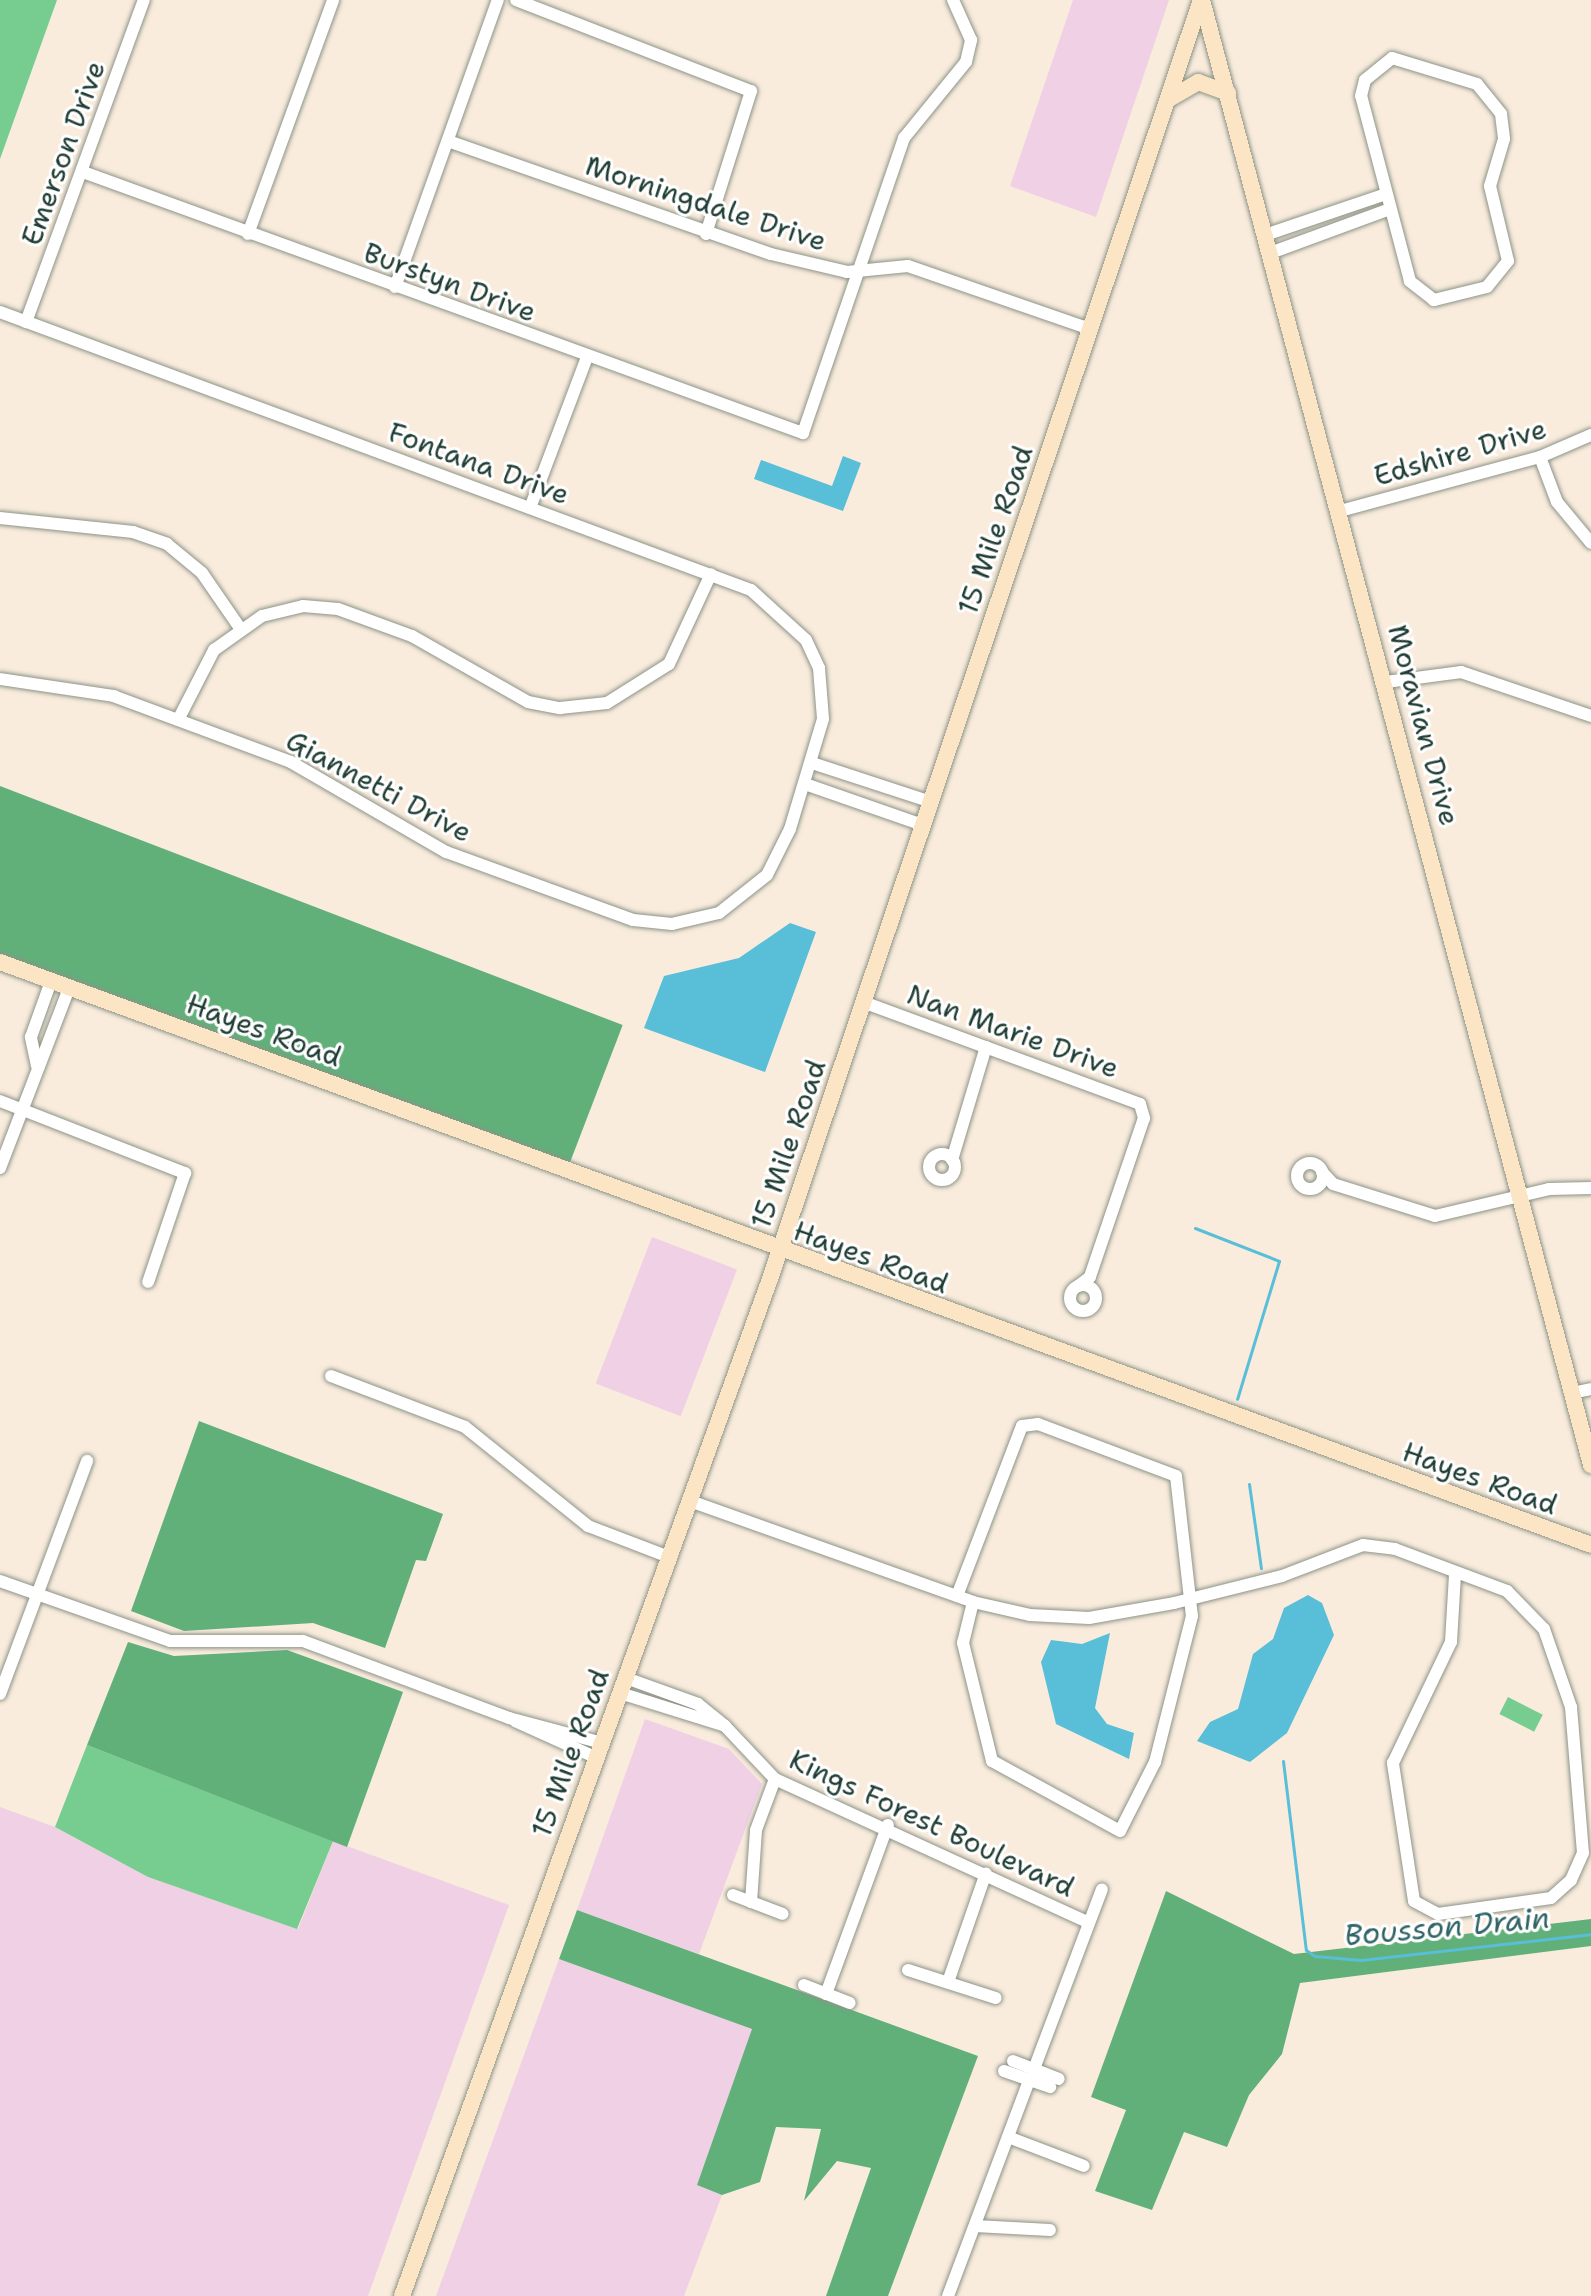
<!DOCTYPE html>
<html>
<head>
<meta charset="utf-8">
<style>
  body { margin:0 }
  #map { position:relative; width:1591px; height:2296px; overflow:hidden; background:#f9ecdd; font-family:"Shantell Sans",sans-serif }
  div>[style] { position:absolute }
  .built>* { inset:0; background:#f0d0e5; transform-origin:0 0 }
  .green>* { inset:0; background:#77cc90; transform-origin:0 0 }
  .forest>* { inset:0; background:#61b07a; transform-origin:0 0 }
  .water>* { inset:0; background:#59bed7 }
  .stream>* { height:3px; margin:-1.5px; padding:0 1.5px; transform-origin:1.5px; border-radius:1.5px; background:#59bed7 }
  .roads { filter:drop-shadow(0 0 2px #8c9488) drop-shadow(0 0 2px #8c9488) }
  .street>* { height:12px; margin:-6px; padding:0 6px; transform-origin:6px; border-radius:6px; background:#fff }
  .street>.ring { margin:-6px; padding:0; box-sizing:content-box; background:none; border:12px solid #fff; border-radius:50% }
  .secondary>* { height:16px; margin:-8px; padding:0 8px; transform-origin:8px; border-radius:8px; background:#fce5c4 }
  span { translate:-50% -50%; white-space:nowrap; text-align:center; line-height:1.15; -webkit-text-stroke:6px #fff; paint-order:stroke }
  .street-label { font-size:28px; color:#1f3d34 }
  .water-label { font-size:30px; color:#306465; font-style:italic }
</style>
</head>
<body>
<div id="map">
  <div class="built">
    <div style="clip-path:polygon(1073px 0,1169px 0,1096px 217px,1010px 186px)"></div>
    <div style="left:652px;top:1237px;width:91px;height:157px;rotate:21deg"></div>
    <div style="clip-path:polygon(645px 1719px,729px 1749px,762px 1784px,699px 1954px,577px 1910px)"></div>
    <div style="clip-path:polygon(0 1807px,55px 1827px,148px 1877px,298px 1929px,333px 1841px,509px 1905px,368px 2296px,0 2296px)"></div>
    <div style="clip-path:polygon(559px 1959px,753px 2029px,697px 2185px,722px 2195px,684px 2296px,436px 2296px)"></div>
  </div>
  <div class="green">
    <div style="clip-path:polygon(0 0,57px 0,0 159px)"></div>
    <div style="left:1508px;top:1697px;width:39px;height:19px;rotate:27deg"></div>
    <div style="clip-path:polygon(87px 1745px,333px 1841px,297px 1929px,148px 1877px,55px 1827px)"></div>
  </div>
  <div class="forest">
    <div style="left:0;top:786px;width:667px;height:160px;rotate:21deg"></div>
    <div style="clip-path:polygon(199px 1421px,443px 1514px,426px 1561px,416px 1560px,385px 1648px,313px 1623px,184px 1631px,131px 1611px)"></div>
    <div style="clip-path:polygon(128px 1642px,174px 1656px,287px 1650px,403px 1692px,347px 1847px,87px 1745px)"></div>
    <div style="clip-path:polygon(1166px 1891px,1294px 1954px,1591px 1919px,1591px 1946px,1300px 1983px,1282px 2054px,1249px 2095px,1227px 2147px,1184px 2132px,1152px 2210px,1095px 2191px,1126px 2110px,1091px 2097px)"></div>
    <div style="clip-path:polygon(577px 1910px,978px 2056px,888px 2296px,826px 2296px,871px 2168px,837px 2161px,804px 2201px,821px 2129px,776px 2127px,760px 2182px,722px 2195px,697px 2185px,752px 2029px,559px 1959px)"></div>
  </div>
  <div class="water">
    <div style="clip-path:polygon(843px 456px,861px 463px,843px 511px,754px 479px,761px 460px,832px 486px)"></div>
    <div style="clip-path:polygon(790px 923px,816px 932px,765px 1072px,644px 1028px,664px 976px,739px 958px)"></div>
    <div style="clip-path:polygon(1308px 1595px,1322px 1603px,1334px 1635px,1287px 1733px,1250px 1762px,1197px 1741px,1210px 1722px,1238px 1709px,1253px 1654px,1273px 1639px,1284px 1608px)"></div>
    <div style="clip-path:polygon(1110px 1633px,1095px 1708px,1107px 1724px,1134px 1733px,1129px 1759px,1056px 1724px,1041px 1662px,1051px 1640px,1082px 1644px)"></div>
  </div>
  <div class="stream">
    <div style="left:1195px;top:1228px;width:90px;rotate:21.4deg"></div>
    <div style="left:1279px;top:1261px;width:144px;rotate:106.9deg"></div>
    <div style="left:1249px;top:1484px;width:85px;rotate:81.9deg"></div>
    <div style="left:1283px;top:1761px;width:190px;rotate:83.1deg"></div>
    <div style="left:1306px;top:1950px;width:11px;rotate:34deg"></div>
    <div style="left:1315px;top:1956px;width:46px;rotate:5deg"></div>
    <div style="left:1361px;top:1960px;width:231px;rotate:-6.4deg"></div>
  </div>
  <div class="roads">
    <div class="street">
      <div style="left:516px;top:0;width:252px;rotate:21.2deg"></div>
      <div style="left:751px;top:91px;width:150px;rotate:107.5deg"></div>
      <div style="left:1392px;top:58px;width:89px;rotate:17deg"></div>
      <div style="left:1477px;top:84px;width:38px;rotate:51deg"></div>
      <div style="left:1501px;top:114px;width:25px;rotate:83deg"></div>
      <div style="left:1504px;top:139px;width:49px;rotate:106.6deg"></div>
      <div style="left:1490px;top:186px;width:77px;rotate:76.5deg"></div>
      <div style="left:1508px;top:261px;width:33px;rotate:129deg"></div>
      <div style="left:1487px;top:287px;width:55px;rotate:166.2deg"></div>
      <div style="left:1434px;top:300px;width:31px;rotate:-142deg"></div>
      <div style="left:1410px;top:281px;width:191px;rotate:-104.8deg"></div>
      <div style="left:1361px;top:96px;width:16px;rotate:-76deg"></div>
      <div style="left:1365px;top:80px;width:35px;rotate:-39deg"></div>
      <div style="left:448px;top:141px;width:342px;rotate:19.3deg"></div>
      <div style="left:771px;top:254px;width:78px;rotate:13.3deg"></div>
      <div style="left:847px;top:272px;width:61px;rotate:-5.6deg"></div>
      <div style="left:908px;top:266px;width:193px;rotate:19.1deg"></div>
      <div style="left:83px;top:172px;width:766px;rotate:19.93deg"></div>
      <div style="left:803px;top:433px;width:312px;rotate:-71.1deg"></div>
      <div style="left:904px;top:138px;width:98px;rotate:-50.8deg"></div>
      <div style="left:966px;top:62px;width:23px;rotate:-77deg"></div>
      <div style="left:971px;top:40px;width:44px;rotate:-114.2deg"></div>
      <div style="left:248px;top:234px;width:249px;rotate:-70deg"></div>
      <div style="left:1268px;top:234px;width:125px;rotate:-18.7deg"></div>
      <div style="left:1273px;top:252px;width:125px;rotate:-20.2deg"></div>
      <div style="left:395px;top:287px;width:305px;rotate:-70.3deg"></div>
      <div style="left:0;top:312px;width:801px;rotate:20.31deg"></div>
      <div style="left:751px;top:590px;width:74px;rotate:42.3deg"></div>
      <div style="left:806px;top:640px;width:31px;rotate:65deg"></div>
      <div style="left:819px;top:668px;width:51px;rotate:85.5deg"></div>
      <div style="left:823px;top:719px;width:115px;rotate:106.7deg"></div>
      <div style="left:790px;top:829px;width:51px;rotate:116.6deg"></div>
      <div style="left:767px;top:875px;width:61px;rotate:141.6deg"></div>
      <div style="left:719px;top:913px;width:48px;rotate:166.8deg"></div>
      <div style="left:672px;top:924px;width:39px;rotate:-174deg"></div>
      <div style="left:633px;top:920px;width:199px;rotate:-160deg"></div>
      <div style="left:446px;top:852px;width:179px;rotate:-149.9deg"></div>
      <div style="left:291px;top:762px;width:189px;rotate:-159.6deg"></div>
      <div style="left:114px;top:696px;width:115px;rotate:-171.5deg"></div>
      <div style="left:26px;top:322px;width:343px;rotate:-69.9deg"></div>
      <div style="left:1540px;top:457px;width:48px;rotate:69.3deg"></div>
      <div style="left:1557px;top:502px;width:53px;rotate:50.3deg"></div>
      <div style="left:530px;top:508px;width:161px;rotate:-69.3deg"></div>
      <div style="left:1340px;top:511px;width:207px;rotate:-15.1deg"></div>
      <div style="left:1540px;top:457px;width:56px;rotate:-23.3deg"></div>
      <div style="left:0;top:518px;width:134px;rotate:6deg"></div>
      <div style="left:133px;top:532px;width:36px;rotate:19deg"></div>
      <div style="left:167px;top:544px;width:45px;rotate:39.6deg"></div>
      <div style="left:202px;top:573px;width:67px;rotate:55.4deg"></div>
      <div style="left:1386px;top:682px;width:76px;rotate:-7.6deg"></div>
      <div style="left:1461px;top:672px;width:137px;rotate:18.7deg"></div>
      <div style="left:178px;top:720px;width:79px;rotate:-62.8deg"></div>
      <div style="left:214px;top:650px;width:59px;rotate:-35.3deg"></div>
      <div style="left:262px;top:616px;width:42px;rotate:-13.7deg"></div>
      <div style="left:303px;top:606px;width:35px;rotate:5deg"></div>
      <div style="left:338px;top:609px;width:79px;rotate:20deg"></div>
      <div style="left:412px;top:636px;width:133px;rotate:29.6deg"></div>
      <div style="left:528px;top:702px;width:33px;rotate:11deg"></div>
      <div style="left:560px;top:708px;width:47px;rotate:-6.1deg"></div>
      <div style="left:607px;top:703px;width:73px;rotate:-32.2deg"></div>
      <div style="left:669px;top:664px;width:99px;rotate:-65deg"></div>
      <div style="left:812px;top:763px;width:125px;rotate:18.1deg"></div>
      <div style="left:805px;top:784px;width:125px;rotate:19.2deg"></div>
      <div style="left:863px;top:1002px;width:295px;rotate:20.2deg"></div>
      <div style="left:1140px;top:1104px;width:15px;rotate:74deg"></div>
      <div style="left:1144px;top:1118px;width:168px;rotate:108.8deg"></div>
      <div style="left:1090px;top:1277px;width:15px;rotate:143deg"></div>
      <div style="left:37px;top:1066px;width:30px;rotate:-102deg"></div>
      <div style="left:31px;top:1037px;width:59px;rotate:-70.3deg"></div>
      <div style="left:0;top:1101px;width:199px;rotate:21.3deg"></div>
      <div style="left:185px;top:1173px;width:115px;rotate:108.7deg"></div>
      <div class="ring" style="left:929px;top:1154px;width:14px;height:14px"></div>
      <div style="left:952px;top:1160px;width:118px;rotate:-73.3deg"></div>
      <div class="ring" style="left:1297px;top:1163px;width:14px;height:14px"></div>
      <div style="left:0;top:1168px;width:193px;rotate:-69deg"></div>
      <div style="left:1322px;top:1172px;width:16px;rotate:47deg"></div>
      <div style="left:1333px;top:1184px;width:107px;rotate:17.4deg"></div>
      <div style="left:1435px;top:1216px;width:117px;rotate:-13.3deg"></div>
      <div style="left:1549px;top:1189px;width:42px;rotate:-1.4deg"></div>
      <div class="ring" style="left:1070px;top:1285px;width:14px;height:14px"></div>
      <div style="left:331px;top:1376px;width:143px;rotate:20.8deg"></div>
      <div style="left:465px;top:1427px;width:158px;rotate:38.8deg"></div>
      <div style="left:588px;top:1526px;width:87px;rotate:20.9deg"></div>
      <div style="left:1572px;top:1393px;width:19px;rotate:-12deg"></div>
      <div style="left:690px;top:1501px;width:300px;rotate:19.6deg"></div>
      <div style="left:973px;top:1602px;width:58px;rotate:12.8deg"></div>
      <div style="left:1030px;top:1615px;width:59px;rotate:2.9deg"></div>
      <div style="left:1089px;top:1618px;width:86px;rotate:-10deg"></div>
      <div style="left:1174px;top:1603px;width:111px;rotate:-14deg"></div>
      <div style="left:1282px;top:1576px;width:87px;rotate:-20.9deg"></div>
      <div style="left:1363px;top:1545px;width:32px;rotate:7deg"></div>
      <div style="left:1395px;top:1549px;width:120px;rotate:20.6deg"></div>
      <div style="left:1507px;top:1591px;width:53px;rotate:45.8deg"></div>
      <div style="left:1544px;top:1629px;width:83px;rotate:70.9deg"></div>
      <div style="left:1571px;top:1707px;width:146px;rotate:85.3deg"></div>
      <div style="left:1583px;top:1853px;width:30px;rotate:114deg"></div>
      <div style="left:1571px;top:1880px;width:27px;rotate:138deg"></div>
      <div style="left:1551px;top:1898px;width:114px;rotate:171.9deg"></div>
      <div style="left:1438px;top:1914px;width:27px;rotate:-152deg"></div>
      <div style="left:1414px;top:1901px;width:140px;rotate:-98.7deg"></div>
      <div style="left:1393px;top:1763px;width:134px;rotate:-64.4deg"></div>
      <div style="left:1451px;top:1642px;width:68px;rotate:-86.6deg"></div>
      <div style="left:0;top:1581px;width:180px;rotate:19.4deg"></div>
      <div style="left:170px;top:1641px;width:133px"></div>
      <div style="left:303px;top:1641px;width:220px;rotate:20.5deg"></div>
      <div style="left:509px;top:1718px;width:96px;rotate:15deg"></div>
      <div style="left:957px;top:1596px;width:182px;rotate:-69.1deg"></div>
      <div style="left:1022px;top:1426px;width:16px;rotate:-7deg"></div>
      <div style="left:1038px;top:1424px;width:147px;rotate:20.6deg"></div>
      <div style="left:1176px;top:1476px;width:141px;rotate:83.5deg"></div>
      <div style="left:1192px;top:1616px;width:151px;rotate:104.2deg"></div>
      <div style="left:1155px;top:1762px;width:77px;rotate:116.9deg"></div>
      <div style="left:1120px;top:1831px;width:146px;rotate:-151.3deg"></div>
      <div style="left:992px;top:1761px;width:122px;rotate:-103.8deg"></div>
      <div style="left:963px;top:1643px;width:42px;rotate:-76.3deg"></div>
      <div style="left:620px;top:1693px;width:110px;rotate:17.4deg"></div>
      <div style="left:725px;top:1726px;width:35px;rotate:-141deg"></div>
      <div style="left:698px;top:1704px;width:77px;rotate:-160.1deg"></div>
      <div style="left:0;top:1694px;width:249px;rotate:-69.5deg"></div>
      <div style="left:515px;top:1721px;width:90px;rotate:24.3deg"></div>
      <div style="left:725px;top:1726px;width:73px;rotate:46.7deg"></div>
      <div style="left:775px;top:1779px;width:345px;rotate:24.6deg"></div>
      <div style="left:733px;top:1895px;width:53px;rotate:20.8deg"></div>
      <div style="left:751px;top:1902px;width:72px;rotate:-86deg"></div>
      <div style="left:756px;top:1830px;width:54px;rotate:-69.6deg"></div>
      <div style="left:908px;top:1970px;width:92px;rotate:17.7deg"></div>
      <div style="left:948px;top:1982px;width:115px;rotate:-70.8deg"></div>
      <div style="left:804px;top:1985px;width:49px;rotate:21.4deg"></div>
      <div style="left:826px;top:1994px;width:180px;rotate:-69.9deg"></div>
      <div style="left:1013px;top:2061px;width:49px;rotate:21.4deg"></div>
      <div style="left:1034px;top:2069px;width:192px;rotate:-69.3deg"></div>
      <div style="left:1004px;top:2071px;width:49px;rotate:19.2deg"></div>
      <div style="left:1008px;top:2137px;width:81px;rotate:20.9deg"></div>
      <div style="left:975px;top:2226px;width:75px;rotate:3.1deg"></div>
      <div style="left:948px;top:2296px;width:231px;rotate:-69.4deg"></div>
    </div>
    <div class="secondary">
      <div style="left:1202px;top:0;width:1516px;rotate:75.13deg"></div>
      <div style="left:1169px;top:99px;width:34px;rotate:-30deg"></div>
      <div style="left:1198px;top:82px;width:32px;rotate:20deg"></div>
      <div style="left:0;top:962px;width:1694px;rotate:20.12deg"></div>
      <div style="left:402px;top:2296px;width:1082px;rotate:-70.11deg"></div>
      <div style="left:770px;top:1279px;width:1350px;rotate:-71.38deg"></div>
    </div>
  </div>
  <div class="street-label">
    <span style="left:63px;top:153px;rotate:-70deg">Emerson Drive</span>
    <span style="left:706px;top:203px;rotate:18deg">Morningdale Drive</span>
    <span style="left:450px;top:282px;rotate:20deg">Burstyn Drive</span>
    <span style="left:1460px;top:452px;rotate:-16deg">Edshire Drive</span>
    <span style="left:479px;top:463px;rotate:20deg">Fontana Drive</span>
    <span style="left:995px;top:530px;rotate:-71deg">15 Mile Road</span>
    <span style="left:1424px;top:725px;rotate:75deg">Moravian Drive</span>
    <span style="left:379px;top:786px;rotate:28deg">Giannetti Drive</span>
    <span style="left:264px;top:1030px;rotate:20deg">Hayes Road</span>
    <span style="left:1013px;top:1031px;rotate:20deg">Nan Marie Drive</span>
    <span style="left:788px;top:1144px;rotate:-71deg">15 Mile Road</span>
    <span style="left:871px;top:1257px;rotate:20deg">Hayes Road</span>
    <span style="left:1480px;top:1478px;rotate:20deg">Hayes Road</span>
    <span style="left:570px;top:1753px;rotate:-70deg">15 Mile Road</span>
    <span style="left:932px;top:1823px;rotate:25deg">Kings Forest Boulevard</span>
  </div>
  <div class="water-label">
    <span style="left:1447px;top:1927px;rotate:-5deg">Bousson Drain</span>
  </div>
</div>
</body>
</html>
